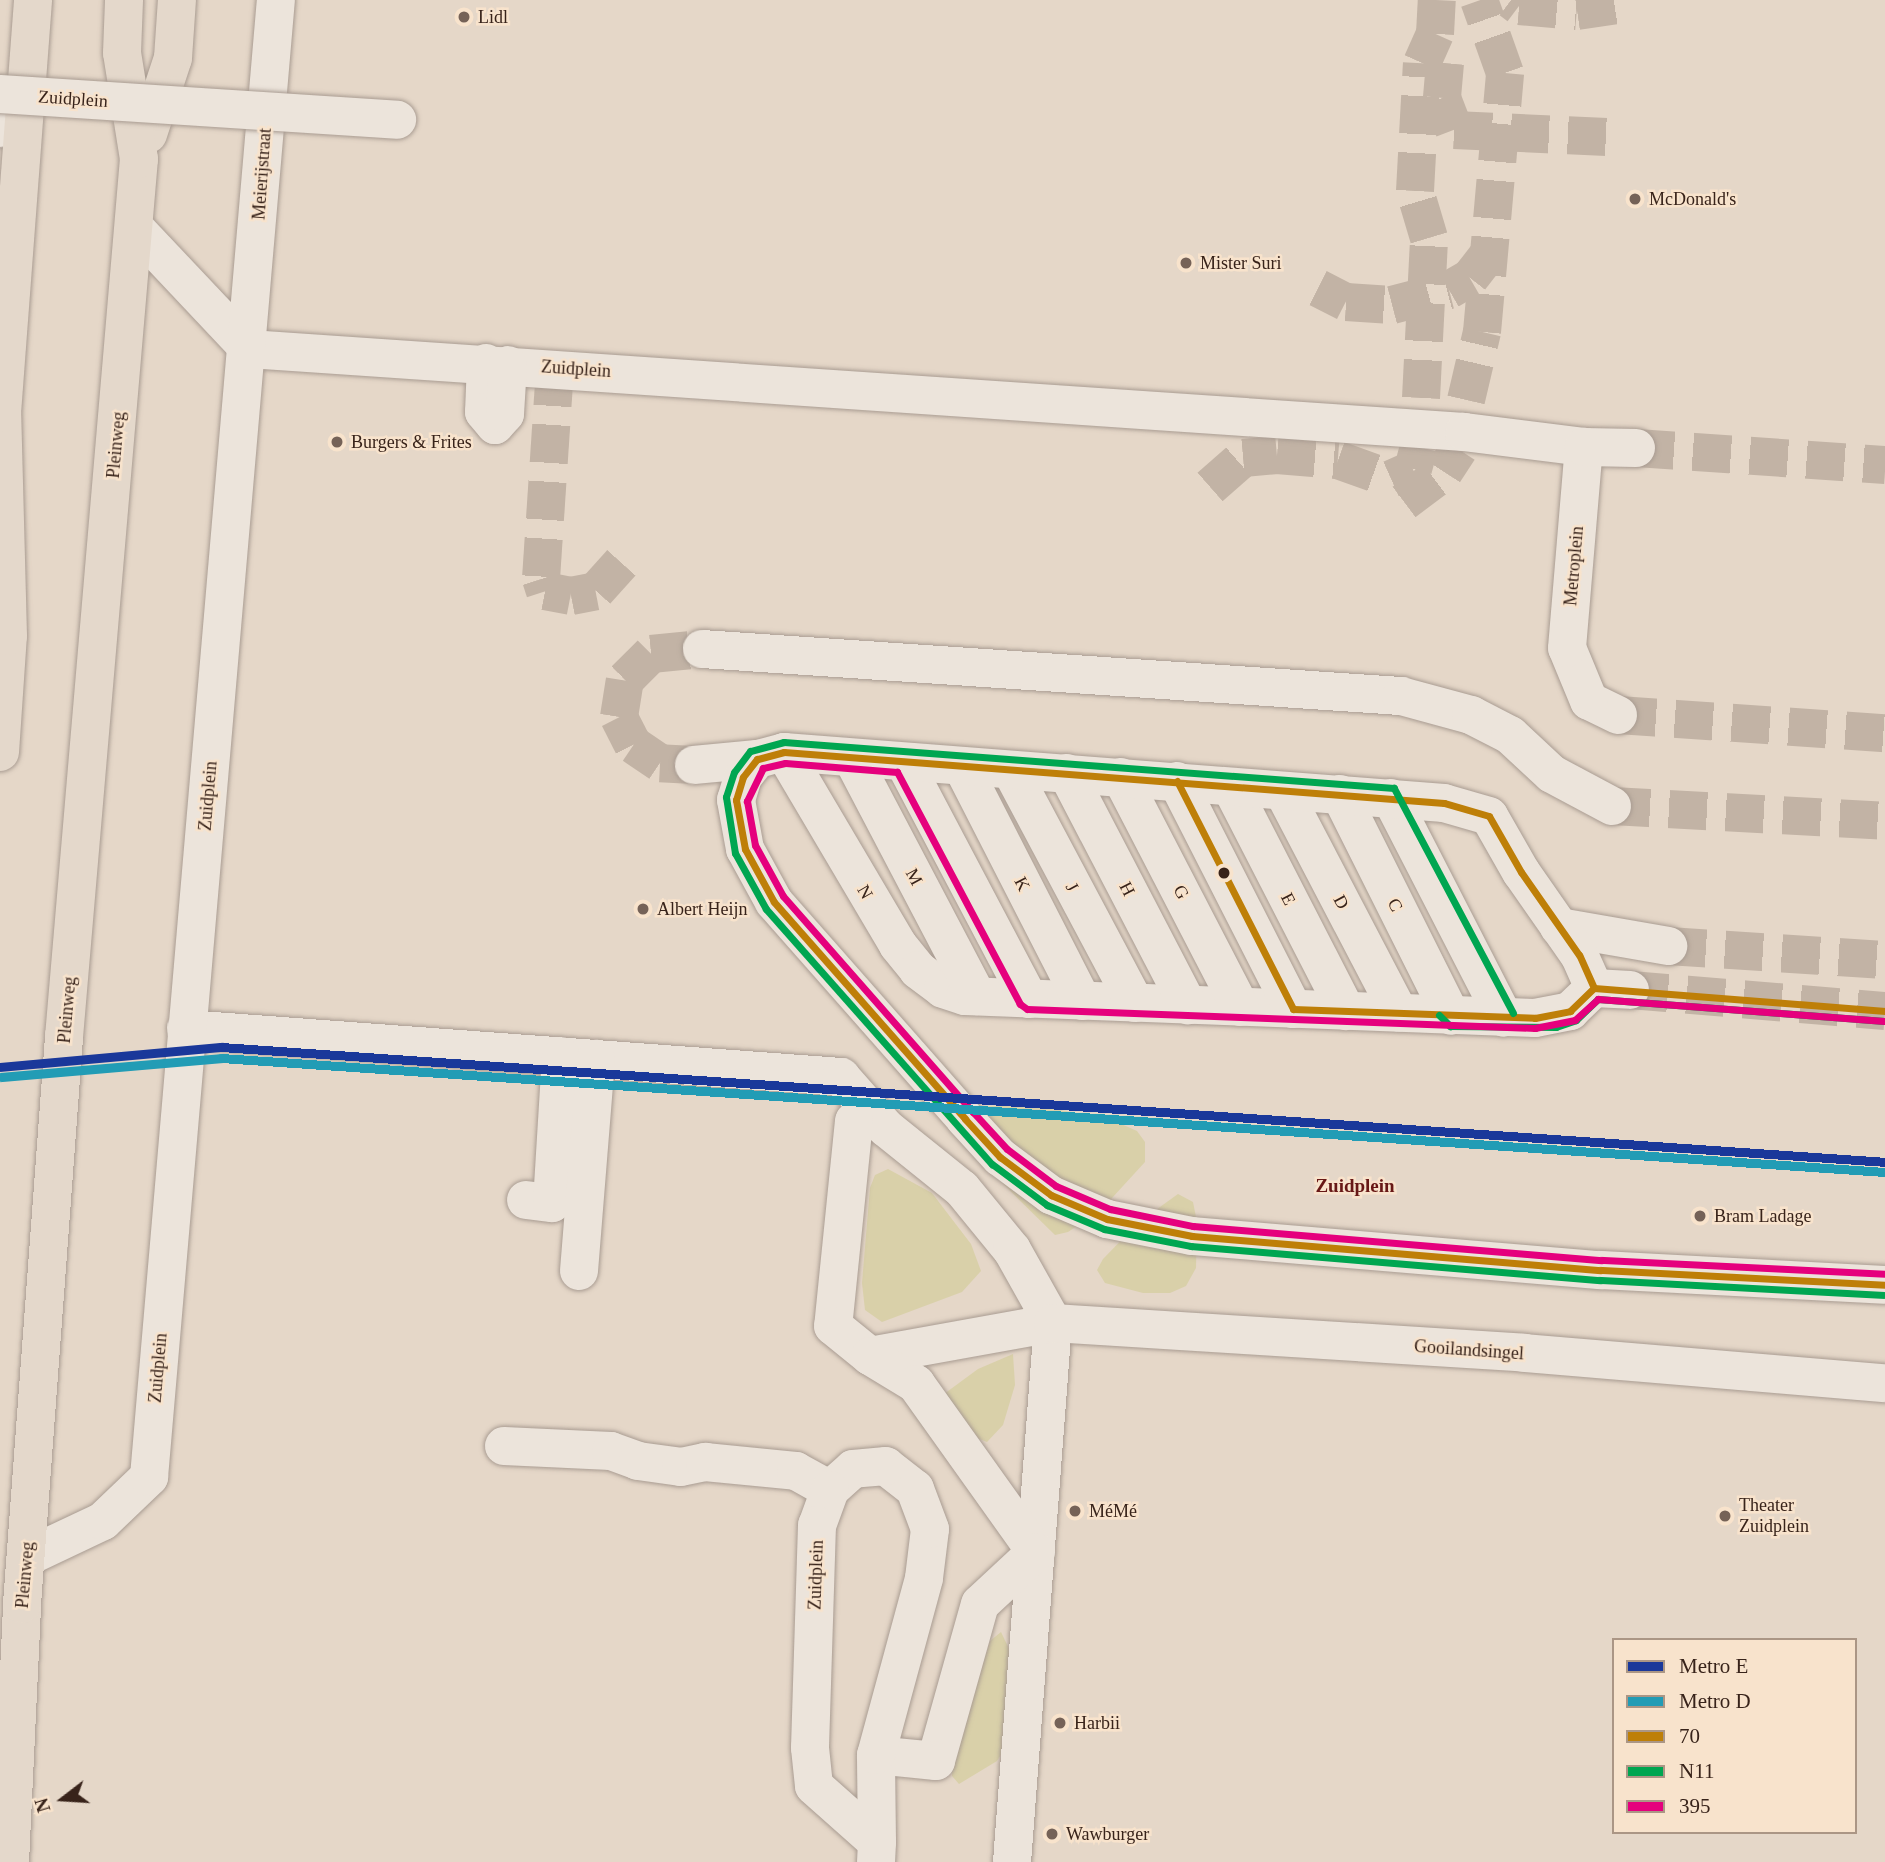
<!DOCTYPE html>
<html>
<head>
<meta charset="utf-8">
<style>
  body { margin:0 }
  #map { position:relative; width:1885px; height:1862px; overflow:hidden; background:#e5d7c8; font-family:Georgia,serif }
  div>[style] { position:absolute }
  .green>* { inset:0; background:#d9d0a9 }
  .minor-tunnel>* { height:38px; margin-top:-19px; transform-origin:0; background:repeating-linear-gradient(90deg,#c2b3a5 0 38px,transparent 0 57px) }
  .roads { filter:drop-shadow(0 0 2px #a99c92) drop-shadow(0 0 2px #a99c92) }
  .minor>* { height:38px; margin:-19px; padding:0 19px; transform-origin:19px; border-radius:19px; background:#ece4db }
  .major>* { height:38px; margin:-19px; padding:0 19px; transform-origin:19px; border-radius:19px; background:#e4d8cb }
  .bridges { filter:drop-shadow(0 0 2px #a99c92) drop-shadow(0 0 2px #a99c92) }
  .minor-bridge>* { height:38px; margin:-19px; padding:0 19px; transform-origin:19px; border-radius:19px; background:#ece4db }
  .bus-1>* { height:7px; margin:-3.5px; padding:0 3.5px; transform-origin:3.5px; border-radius:3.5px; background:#be7f08 }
  .bus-2>* { height:7px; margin:-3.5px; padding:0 3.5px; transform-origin:3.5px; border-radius:3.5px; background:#00a651 }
  .bus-3>* { height:7px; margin:-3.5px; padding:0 3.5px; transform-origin:3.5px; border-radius:3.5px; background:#e5007d }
  .metro-1>* { height:9px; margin:-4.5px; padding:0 4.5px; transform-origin:4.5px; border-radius:4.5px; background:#1a389a }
  .metro-2>* { height:9px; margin:-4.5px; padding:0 4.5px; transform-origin:4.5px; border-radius:4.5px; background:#229cb5 }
  .dots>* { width:19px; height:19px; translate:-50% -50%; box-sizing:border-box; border:4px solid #f8e3cc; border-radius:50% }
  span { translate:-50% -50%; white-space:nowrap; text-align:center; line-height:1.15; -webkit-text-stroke:5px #f8e3cc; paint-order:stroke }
  .poi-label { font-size:18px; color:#38231a }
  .left { translate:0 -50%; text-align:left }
  .street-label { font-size:18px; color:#38231a }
  .neighbourhood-label { font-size:19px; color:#681816; font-weight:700 }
  .legend { position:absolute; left:1612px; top:1638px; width:245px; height:196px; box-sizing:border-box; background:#f8e3cc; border:2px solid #ab9685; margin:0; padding:9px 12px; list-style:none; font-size:21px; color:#38231a }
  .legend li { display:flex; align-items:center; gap:14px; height:35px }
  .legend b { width:35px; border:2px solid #ab9685 }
  .north { position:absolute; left:28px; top:1764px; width:70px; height:70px; -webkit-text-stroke:5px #f8e3cc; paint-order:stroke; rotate:253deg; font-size:19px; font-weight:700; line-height:28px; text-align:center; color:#38231a }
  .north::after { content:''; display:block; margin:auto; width:24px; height:32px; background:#38231a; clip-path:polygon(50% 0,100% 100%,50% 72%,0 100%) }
</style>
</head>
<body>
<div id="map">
  <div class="green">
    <div style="clip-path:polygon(1026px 1104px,1110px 1119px,1137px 1131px,1145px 1142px,1145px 1162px,1101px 1210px,1068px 1232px,1055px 1235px,994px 1175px,974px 1107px)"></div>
    <div style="clip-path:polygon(888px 1169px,932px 1193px,971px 1244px,981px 1271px,962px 1292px,882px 1322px,865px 1310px,862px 1283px,870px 1188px,875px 1175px)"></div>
    <div style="clip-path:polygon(1178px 1194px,1193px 1202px,1197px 1222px,1196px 1268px,1186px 1286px,1170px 1293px,1143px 1293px,1105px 1283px,1097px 1270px,1103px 1259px,1139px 1222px)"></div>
    <div style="clip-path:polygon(1013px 1354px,1015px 1385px,1003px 1425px,987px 1442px,977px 1438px,944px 1394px,978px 1369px)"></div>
    <div style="clip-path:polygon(1001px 1632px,1012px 1655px,1002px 1753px,997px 1761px,959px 1784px,952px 1776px,953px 1754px,990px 1641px)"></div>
  </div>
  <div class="minor-tunnel">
    <div style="left:1511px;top:0;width:10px;rotate:37deg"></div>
    <div style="left:1519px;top:6px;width:58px;rotate:4.9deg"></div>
    <div style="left:1577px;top:11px;width:55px;rotate:-8.4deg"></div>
    <div style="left:1445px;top:63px;width:35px;rotate:95deg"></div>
    <div style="left:1442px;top:98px;width:34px;rotate:69deg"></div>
    <div style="left:1454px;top:130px;width:153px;rotate:2.6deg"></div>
    <div style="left:1318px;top:288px;width:31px;rotate:27deg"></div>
    <div style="left:1346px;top:302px;width:46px;rotate:3.7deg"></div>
    <div style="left:1392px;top:305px;width:59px;rotate:-14.7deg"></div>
    <div style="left:1449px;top:290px;width:24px;rotate:-30deg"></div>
    <div style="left:1470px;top:278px;width:31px;rotate:-52deg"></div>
    <div style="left:555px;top:368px;width:211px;rotate:93.8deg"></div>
    <div style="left:541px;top:579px;width:13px;rotate:72deg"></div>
    <div style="left:545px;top:591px;width:26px;rotate:11deg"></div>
    <div style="left:571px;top:596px;width:25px;rotate:-11deg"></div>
    <div style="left:596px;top:591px;width:38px;rotate:-48deg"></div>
    <div style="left:1421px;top:398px;width:160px;rotate:-87.1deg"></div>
    <div style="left:1429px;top:238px;width:49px;rotate:-106.6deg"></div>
    <div style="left:1415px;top:191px;width:128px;rotate:-86.9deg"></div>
    <div style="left:1422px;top:63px;width:32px;rotate:-66deg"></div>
    <div style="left:1435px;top:34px;width:34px;rotate:-87deg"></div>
    <div style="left:1466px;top:400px;width:70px;rotate:-76.8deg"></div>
    <div style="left:1482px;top:332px;width:260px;rotate:-84.9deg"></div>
    <div style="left:1505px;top:73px;width:77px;rotate:-109.6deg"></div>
    <div style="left:1636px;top:448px;width:250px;rotate:3.9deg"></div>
    <div style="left:1210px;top:487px;width:44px;rotate:-41.3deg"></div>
    <div style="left:1243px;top:458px;width:34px;rotate:-5deg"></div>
    <div style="left:1277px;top:455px;width:61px;rotate:4.7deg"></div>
    <div style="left:1338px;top:460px;width:56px;rotate:19.7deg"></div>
    <div style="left:1391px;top:479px;width:24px;rotate:-24deg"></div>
    <div style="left:1413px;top:469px;width:23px;rotate:-75deg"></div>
    <div style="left:1404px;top:502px;width:50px;rotate:-36.9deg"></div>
    <div style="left:1444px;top:472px;width:27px;rotate:-57deg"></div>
    <div style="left:1618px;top:715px;width:268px;rotate:3.9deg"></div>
    <div style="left:694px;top:765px;width:34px;rotate:-177deg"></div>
    <div style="left:660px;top:763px;width:32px;rotate:-146deg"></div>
    <div style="left:633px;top:745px;width:31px;rotate:-117deg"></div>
    <div style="left:619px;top:717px;width:37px;rotate:-81deg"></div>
    <div style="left:625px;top:680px;width:37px;rotate:-45deg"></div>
    <div style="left:651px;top:654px;width:51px;rotate:-5.6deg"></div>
    <div style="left:1612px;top:806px;width:273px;rotate:3.1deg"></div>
    <div style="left:1668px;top:946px;width:217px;rotate:3.7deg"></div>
    <div style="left:1630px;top:990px;width:256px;rotate:4.7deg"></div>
  </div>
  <div class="roads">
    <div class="minor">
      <div style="left:0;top:128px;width:40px;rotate:-49deg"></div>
      <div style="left:135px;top:228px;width:166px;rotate:46.7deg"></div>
      <div style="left:249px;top:349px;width:1218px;rotate:3.91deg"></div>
      <div style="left:1464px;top:432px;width:121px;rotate:7.1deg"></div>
      <div style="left:486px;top:363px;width:49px;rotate:92.3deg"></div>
      <div style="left:484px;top:412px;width:17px;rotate:50deg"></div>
      <div style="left:495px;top:425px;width:15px;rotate:-48deg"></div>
      <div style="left:505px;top:414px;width:49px;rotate:-86.5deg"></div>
      <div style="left:702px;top:649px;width:701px;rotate:3.85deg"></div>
      <div style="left:1401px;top:696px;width:73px;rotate:15.2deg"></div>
      <div style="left:1471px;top:715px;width:44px;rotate:27.1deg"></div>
      <div style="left:1510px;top:735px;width:57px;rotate:42.9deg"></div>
      <div style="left:1552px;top:774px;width:68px;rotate:28.1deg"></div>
      <div style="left:1618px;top:715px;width:32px;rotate:-154deg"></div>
      <div style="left:1589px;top:701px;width:57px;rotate:-112.5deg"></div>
      <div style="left:1567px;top:648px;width:202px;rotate:-85.2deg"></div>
      <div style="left:1584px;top:447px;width:52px;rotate:1.1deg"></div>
      <div style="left:784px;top:752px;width:224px;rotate:59.4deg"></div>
      <div style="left:898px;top:945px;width:32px;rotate:51deg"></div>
      <div style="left:918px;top:970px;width:31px;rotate:37deg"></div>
      <div style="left:943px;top:989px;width:23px;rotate:18deg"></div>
      <div style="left:965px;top:996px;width:570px;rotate:2.21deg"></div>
      <div style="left:1535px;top:1018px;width:36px;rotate:-11deg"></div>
      <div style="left:1570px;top:1011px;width:33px;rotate:-44deg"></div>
      <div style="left:1594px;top:988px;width:36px;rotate:3deg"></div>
      <div style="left:852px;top:758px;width:269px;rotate:62.3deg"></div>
      <div style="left:904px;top:762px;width:268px;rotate:62.2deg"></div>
      <div style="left:694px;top:765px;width:63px;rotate:-5.4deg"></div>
      <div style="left:962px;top:766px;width:264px;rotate:62.9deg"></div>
      <div style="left:1011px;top:770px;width:264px;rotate:62deg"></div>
      <div style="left:1067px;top:773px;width:262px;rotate:62.5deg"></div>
      <div style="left:1121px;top:777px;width:259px;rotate:62.6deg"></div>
      <div style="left:1177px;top:781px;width:256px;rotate:63deg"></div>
      <div style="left:1231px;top:787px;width:252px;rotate:62.8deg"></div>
      <div style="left:1283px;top:791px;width:250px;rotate:62.4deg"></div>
      <div style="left:1340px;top:794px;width:248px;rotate:63.4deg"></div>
      <div style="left:1391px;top:798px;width:247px;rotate:62.8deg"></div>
      <div style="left:1559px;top:927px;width:111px;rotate:9.9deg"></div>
      <div style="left:1594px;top:988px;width:36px;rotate:-114deg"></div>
      <div style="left:1579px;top:955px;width:101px;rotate:-124.9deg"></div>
      <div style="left:1521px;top:872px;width:64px;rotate:-119.7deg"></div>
      <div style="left:1489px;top:816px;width:47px;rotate:-163.9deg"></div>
      <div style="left:1444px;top:803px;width:662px;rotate:-175.58deg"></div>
      <div style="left:784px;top:752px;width:28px;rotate:165deg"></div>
      <div style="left:757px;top:759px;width:23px;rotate:128deg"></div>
      <div style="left:743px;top:777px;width:24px;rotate:107deg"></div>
      <div style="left:736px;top:800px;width:50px;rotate:79.6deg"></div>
      <div style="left:745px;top:849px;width:60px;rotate:61.3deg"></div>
      <div style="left:774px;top:902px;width:289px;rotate:48.6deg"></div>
      <div style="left:965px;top:1119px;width:52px;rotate:47.4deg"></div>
      <div style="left:1000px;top:1157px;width:64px;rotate:36.7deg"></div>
      <div style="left:1051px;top:1195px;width:61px;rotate:23.2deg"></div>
      <div style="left:1107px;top:1219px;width:87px;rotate:11.3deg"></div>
      <div style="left:1192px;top:1236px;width:410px;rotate:4.8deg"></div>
      <div style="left:1601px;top:1270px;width:284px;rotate:3deg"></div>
      <div style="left:186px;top:1029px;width:657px;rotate:4.19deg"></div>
      <div style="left:841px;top:1077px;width:68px;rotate:48.6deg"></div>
      <div style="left:886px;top:1128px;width:97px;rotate:38.8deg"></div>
      <div style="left:962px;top:1189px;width:79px;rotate:50.7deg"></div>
      <div style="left:1012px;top:1250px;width:84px;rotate:60.7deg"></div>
      <div style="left:1053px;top:1323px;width:541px;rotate:94.35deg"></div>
      <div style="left:868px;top:1109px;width:18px;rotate:139deg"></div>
      <div style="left:854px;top:1121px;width:206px;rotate:95.8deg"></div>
      <div style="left:833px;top:1326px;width:48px;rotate:39deg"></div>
      <div style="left:870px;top:1356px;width:186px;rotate:-10.2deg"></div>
      <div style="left:1053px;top:1323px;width:472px;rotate:3.6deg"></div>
      <div style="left:1524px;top:1353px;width:362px;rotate:4.8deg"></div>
      <div style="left:526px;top:1200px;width:26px;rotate:7deg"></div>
      <div style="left:552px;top:1203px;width:147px;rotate:-86.5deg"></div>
      <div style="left:579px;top:1271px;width:213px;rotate:-85.4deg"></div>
      <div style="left:870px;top:1356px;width:54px;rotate:31.3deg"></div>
      <div style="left:916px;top:1384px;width:206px;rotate:54.5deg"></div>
      <div style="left:1036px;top:1552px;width:76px;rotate:137.1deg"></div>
      <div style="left:980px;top:1604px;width:163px;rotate:105.7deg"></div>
      <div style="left:936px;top:1761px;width:60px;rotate:-174.3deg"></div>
      <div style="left:504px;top:1446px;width:107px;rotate:2.7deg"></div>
      <div style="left:611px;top:1451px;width:29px;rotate:20deg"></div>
      <div style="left:638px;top:1461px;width:43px;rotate:7.9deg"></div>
      <div style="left:681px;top:1467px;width:25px;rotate:-12deg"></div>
      <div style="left:705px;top:1462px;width:91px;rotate:5.6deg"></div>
      <div style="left:796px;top:1471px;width:39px;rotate:29deg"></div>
      <div style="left:27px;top:1557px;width:84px;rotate:-25.3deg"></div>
      <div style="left:103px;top:1521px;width:64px;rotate:-43.7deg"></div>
      <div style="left:149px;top:1477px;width:1482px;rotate:-85.09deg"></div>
      <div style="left:876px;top:1862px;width:20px;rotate:-87deg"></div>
      <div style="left:877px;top:1842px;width:87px;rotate:-90.7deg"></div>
      <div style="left:876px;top:1755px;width:183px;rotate:-74.8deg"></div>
      <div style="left:924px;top:1578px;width:49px;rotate:-83deg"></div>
      <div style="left:930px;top:1529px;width:43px;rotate:-110.6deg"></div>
      <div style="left:915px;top:1489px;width:37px;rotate:-142deg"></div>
      <div style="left:886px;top:1466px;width:33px;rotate:175deg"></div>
      <div style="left:853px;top:1469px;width:31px;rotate:138deg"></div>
      <div style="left:830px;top:1490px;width:37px;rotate:110deg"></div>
      <div style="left:817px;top:1525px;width:223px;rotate:91.8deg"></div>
      <div style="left:810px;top:1748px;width:38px;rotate:84deg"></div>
      <div style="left:814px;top:1786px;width:84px;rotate:41.6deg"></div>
    </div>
    <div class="major">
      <div style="left:148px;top:134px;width:80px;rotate:-71.8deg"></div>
      <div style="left:173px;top:58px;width:58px;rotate:-86.1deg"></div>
      <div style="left:0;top:752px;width:116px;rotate:-86.1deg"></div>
      <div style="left:8px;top:636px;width:223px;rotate:-91.5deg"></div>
      <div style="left:2px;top:413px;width:414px;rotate:-85.7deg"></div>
      <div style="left:10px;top:1862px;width:258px;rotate:-87.3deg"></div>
      <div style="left:22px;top:1604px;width:569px;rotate:-85.76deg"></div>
      <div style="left:64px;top:1037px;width:881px;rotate:-85.12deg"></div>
      <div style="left:139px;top:159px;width:107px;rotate:-99.1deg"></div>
      <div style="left:122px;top:53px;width:53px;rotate:-87.8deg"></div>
    </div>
  </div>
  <div class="bridges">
    <div class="minor-bridge">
      <div style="left:0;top:94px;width:398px;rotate:3.7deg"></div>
    </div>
  </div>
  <div class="bus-1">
    <div style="left:1177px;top:781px;width:256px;rotate:63deg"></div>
    <div style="left:1293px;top:1009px;width:242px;rotate:2.1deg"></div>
    <div style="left:1535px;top:1018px;width:36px;rotate:-11deg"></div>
    <div style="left:1570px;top:1011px;width:33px;rotate:-44deg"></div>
    <div style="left:1594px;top:988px;width:292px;rotate:4.5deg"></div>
    <div style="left:1594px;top:988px;width:36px;rotate:-114deg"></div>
    <div style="left:1579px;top:955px;width:101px;rotate:-124.9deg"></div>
    <div style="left:1521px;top:872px;width:64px;rotate:-119.7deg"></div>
    <div style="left:1489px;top:816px;width:47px;rotate:-163.9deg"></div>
    <div style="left:1444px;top:803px;width:662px;rotate:-175.58deg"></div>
    <div style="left:784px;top:752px;width:28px;rotate:165deg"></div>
    <div style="left:757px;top:759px;width:23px;rotate:128deg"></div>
    <div style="left:743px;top:777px;width:24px;rotate:107deg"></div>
    <div style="left:736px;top:800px;width:50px;rotate:79.6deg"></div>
    <div style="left:745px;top:849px;width:60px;rotate:61.3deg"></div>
    <div style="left:774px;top:902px;width:289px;rotate:48.6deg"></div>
    <div style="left:965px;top:1119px;width:52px;rotate:47.4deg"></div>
    <div style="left:1000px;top:1157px;width:64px;rotate:36.7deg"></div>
    <div style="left:1051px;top:1195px;width:61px;rotate:23.2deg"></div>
    <div style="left:1107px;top:1219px;width:87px;rotate:11.3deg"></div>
    <div style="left:1192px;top:1236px;width:410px;rotate:4.8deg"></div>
    <div style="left:1601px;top:1270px;width:284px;rotate:3deg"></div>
  </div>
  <div class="bus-2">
    <div style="left:1513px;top:1013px;width:255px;rotate:-117.9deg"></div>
    <div style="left:1394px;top:788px;width:612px;rotate:-175.69deg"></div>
    <div style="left:784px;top:742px;width:35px;rotate:165deg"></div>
    <div style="left:750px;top:751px;width:26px;rotate:127deg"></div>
    <div style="left:734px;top:772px;width:26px;rotate:108deg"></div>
    <div style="left:726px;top:797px;width:57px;rotate:80.9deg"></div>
    <div style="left:735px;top:853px;width:64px;rotate:61deg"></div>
    <div style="left:766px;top:909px;width:341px;rotate:48.5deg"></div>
    <div style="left:992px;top:1164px;width:69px;rotate:36.7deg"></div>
    <div style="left:1047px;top:1205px;width:62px;rotate:22.8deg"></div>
    <div style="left:1104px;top:1229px;width:89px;rotate:11.1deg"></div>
    <div style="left:1191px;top:1246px;width:410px;rotate:4.8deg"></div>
    <div style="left:1600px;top:1280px;width:284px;rotate:3deg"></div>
    <div style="left:1439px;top:1015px;width:16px;rotate:45deg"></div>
    <div style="left:1450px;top:1026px;width:106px;rotate:0.5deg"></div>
    <div style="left:1556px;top:1027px;width:21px;rotate:-19deg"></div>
    <div style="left:1576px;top:1020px;width:30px;rotate:-44deg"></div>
    <div style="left:1598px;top:999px;width:287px;rotate:4.4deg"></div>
  </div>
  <div class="bus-3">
    <div style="left:1884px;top:1021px;width:287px;rotate:-175.6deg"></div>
    <div style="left:1598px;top:999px;width:31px;rotate:138deg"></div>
    <div style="left:1575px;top:1020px;width:41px;rotate:168.7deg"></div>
    <div style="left:1535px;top:1028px;width:508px;rotate:-177.86deg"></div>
    <div style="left:1027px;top:1009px;width:9px;rotate:-144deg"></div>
    <div style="left:1020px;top:1004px;width:263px;rotate:-117.9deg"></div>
    <div style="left:897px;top:772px;width:112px;rotate:-175.4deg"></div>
    <div style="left:785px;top:763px;width:23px;rotate:167deg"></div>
    <div style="left:763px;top:768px;width:37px;rotate:116deg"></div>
    <div style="left:747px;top:801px;width:45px;rotate:79.7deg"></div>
    <div style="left:755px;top:845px;width:58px;rotate:61.2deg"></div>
    <div style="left:783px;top:896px;width:288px;rotate:48.7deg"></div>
    <div style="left:973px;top:1112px;width:50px;rotate:47.4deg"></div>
    <div style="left:1007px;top:1149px;width:61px;rotate:37.1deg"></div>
    <div style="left:1056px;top:1186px;width:59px;rotate:23.1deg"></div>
    <div style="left:1110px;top:1209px;width:85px;rotate:11.6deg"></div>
    <div style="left:1193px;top:1226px;width:410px;rotate:4.8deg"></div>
    <div style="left:1602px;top:1260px;width:283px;rotate:2.8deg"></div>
  </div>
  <div class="metro-1">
    <div style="left:0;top:1067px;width:222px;rotate:-5.2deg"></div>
    <div style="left:221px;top:1047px;width:1668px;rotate:3.95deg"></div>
  </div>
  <div class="metro-2">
    <div style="left:1px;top:1077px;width:221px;rotate:-4.9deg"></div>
    <div style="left:221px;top:1058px;width:1667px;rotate:3.92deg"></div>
  </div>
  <div class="dots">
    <div style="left:464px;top:17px;background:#756257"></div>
    <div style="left:1635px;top:199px;background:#756257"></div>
    <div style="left:1186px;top:263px;background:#756257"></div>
    <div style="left:337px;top:442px;background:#756257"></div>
    <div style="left:1224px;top:873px;background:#38231a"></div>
    <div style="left:643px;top:909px;background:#756257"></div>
    <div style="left:1700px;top:1216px;background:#756257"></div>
    <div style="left:1075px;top:1511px;background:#756257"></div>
    <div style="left:1725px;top:1516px;background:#756257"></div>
    <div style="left:1060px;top:1723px;background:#756257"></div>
    <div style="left:1052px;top:1834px;background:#756257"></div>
  </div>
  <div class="poi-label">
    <span class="left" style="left:478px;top:17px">Lidl</span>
    <span class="left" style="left:1649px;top:199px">McDonald's</span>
    <span class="left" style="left:1200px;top:263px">Mister Suri</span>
    <span class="left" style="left:351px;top:442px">Burgers &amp; Frites</span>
    <span class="left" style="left:657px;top:909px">Albert Heijn</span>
    <span class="left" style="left:1714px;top:1216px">Bram Ladage</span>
    <span class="left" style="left:1739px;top:1516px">Theater<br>Zuidplein</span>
    <span class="left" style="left:1089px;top:1511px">MéMé</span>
    <span class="left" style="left:1074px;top:1723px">Harbii</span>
    <span class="left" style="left:1066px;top:1834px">Wawburger</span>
  </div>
  <div class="street-label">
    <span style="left:73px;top:99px;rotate:4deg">Zuidplein</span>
    <span style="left:262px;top:174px;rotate:-86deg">Meierijstraat</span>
    <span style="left:576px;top:369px;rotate:4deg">Zuidplein</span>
    <span style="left:116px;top:445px;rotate:-85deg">Pleinweg</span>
    <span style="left:1574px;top:566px;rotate:-85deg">Metroplein</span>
    <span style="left:208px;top:796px;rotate:-85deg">Zuidplein</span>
    <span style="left:914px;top:877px;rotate:62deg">M</span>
    <span style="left:1022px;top:884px;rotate:63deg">K</span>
    <span style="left:1072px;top:887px;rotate:62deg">J</span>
    <span style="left:1127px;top:889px;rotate:63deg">H</span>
    <span style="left:865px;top:892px;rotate:60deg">N</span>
    <span style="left:1181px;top:892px;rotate:62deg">G</span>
    <span style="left:1288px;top:899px;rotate:63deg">E</span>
    <span style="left:1341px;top:902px;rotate:62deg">D</span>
    <span style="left:1395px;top:905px;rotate:64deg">C</span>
    <span style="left:67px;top:1010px;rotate:-85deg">Pleinweg</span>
    <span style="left:1469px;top:1350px;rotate:4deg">Gooilandsingel</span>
    <span style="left:158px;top:1368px;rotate:-85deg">Zuidplein</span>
    <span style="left:25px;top:1575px;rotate:-85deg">Pleinweg</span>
    <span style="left:816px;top:1575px;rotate:-88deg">Zuidplein</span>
  </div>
  <div class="neighbourhood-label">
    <span style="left:1355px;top:1186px">Zuidplein</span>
  </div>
  <ul class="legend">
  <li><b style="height:9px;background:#1a389a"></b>Metro E</li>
  <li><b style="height:9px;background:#229cb5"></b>Metro D</li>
  <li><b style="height:9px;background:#be7f08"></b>70</li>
  <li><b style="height:9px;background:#00a651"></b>N11</li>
  <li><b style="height:9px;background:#e5007d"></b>395</li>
  </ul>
  <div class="north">N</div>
</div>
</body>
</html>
